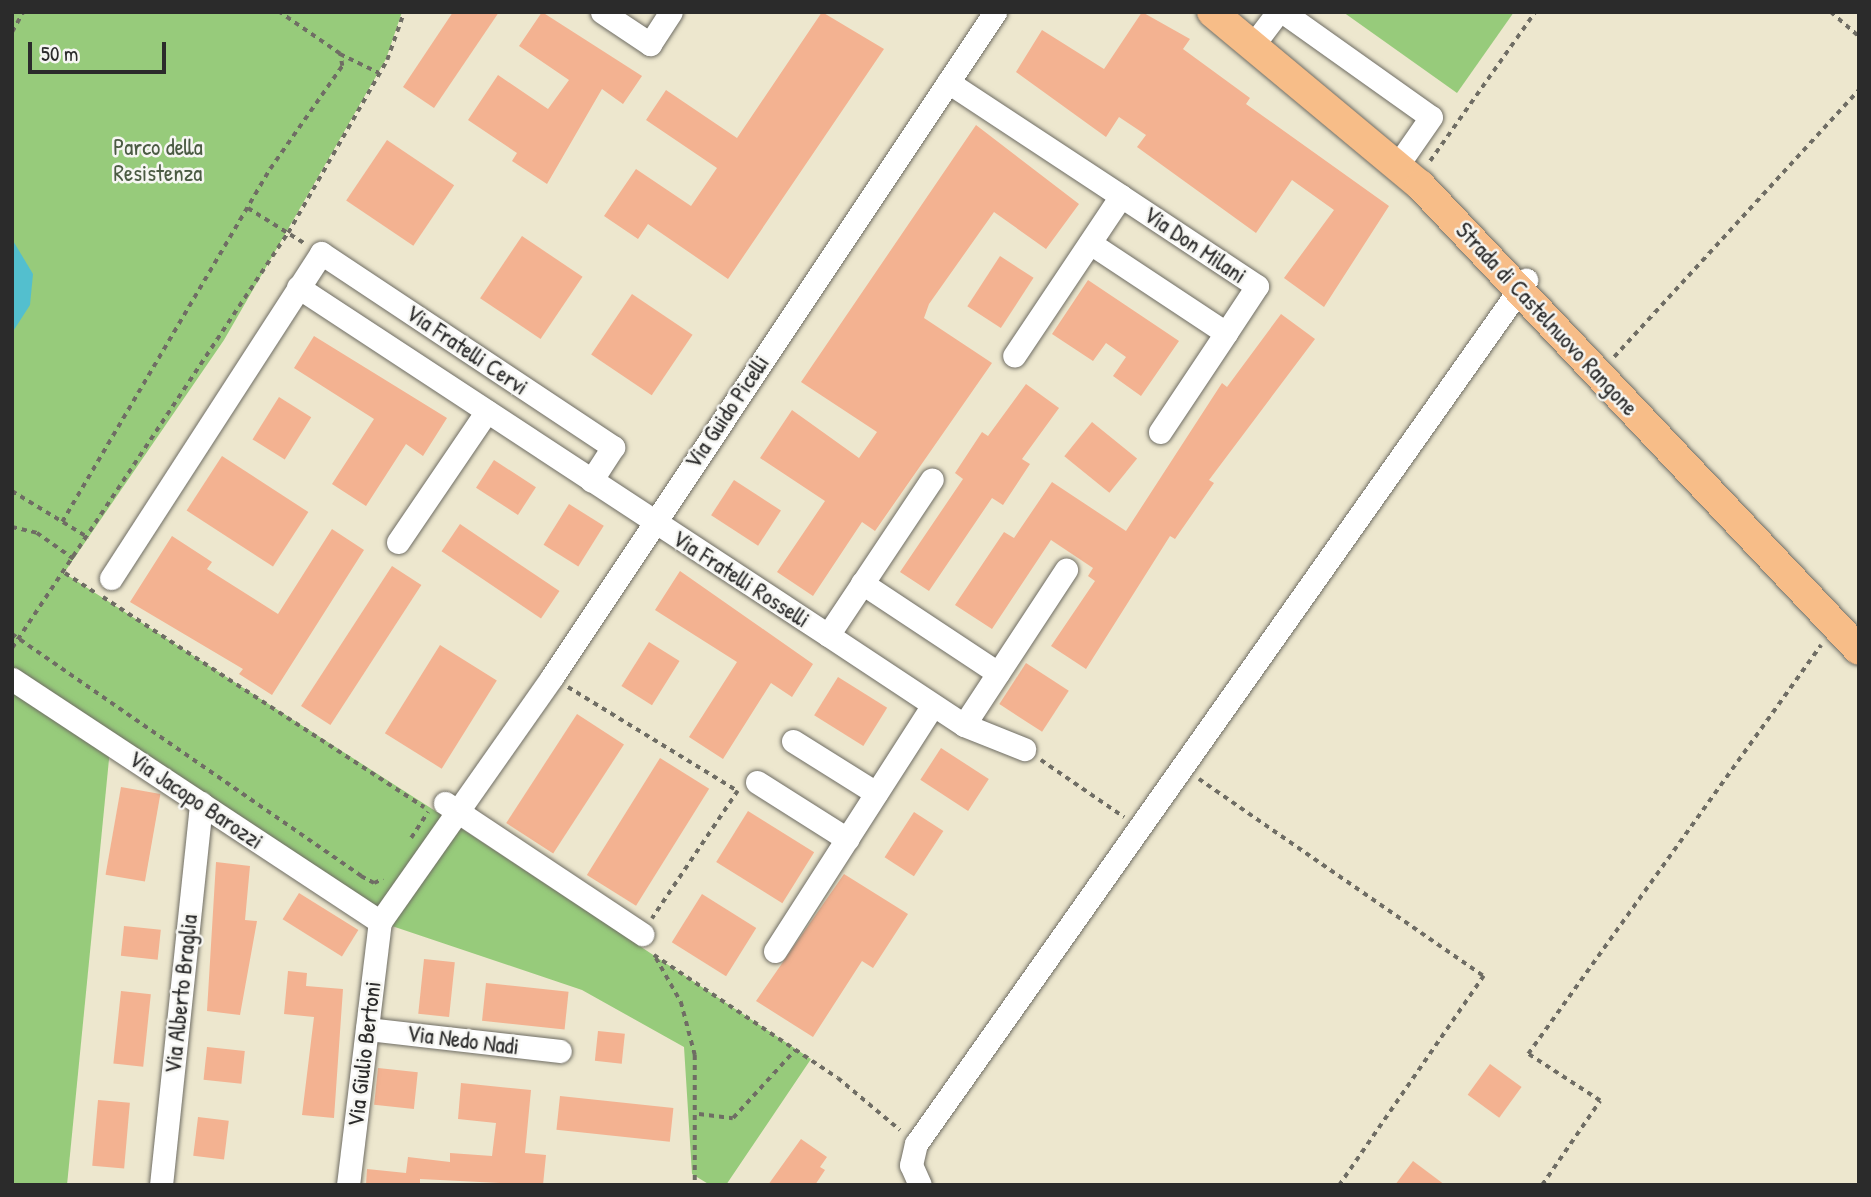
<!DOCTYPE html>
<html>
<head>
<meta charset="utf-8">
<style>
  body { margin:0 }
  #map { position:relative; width:1871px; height:1197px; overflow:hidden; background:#ede7ce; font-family:"Patrick Hand",sans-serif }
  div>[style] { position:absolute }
  .green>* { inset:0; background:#97cb7b }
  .water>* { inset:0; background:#53bfce }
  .building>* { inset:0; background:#f3b291; transform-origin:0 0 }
  .path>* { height:3.5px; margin-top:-1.75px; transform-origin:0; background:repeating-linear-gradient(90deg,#6f6d64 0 5px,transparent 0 10px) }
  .roads { filter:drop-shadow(0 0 2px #6f6d64) drop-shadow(0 0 2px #6f6d64) }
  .minor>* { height:23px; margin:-11.5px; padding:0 11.5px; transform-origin:11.5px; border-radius:11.5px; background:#fff }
  .major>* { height:30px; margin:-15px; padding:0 15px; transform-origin:15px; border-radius:15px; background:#f7bd88 }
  span { translate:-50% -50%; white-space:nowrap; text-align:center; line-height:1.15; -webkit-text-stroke:5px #f6f6f2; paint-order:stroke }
  .park-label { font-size:23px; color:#4b5b43 }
  .street-label { font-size:23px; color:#2b2b2b }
  .frame { position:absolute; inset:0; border:14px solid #2b2b2b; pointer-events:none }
  .scale { position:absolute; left:28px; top:42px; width:138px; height:32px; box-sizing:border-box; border:4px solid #2b2b2b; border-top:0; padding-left:9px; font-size:21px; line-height:24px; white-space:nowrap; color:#2b2b2b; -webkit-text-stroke:5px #f6f6f2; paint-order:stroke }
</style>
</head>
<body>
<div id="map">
  <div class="green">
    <div style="clip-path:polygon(12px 12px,402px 12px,386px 59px,224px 340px,64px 573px,451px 821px,379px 920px,12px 676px)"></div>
    <div style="clip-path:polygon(1343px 12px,1514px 12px,1457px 93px)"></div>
    <div style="clip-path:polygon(12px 687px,110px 749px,67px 1185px,12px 1185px)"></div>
    <div style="clip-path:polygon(453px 823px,811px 1059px,726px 1185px,710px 1185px,692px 1174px,684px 1047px,582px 990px,383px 923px)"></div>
  </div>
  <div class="water">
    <div style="clip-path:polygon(12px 239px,33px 274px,30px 305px,12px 333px)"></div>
  </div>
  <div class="building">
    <div style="clip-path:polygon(453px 12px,499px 12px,434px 108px,403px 87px)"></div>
    <div style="clip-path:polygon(542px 12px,642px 76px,623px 104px,602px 89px,547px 184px,512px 161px,517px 153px,468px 120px,498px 75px,548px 109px,569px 80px,519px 46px)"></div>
    <div style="clip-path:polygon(822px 12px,884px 49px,728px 279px,648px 224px,638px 239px,604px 216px,636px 169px,691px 206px,717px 168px,646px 120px,666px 90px,737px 138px)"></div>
    <div style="clip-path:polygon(1142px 12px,1190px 39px,1183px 49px,1250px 98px,1246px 104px,1389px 206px,1324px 307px,1284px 278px,1334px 210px,1292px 180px,1256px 233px,1137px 147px,1146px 135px,1119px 117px,1106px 137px,1016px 72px,1042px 30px,1104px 69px)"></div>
    <div style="clip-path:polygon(976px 125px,1079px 204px,1046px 249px,994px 212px,929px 304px,924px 318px,992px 363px,875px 531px,862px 522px,813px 596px,777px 572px,825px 501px,760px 458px,792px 410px,859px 458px,877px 432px,801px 382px)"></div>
    <div style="left:387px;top:140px;width:81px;height:73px;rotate:34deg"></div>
    <div style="left:522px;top:236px;width:73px;height:75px;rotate:34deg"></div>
    <div style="left:1000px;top:256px;width:40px;height:60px;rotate:33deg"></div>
    <div style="clip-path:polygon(1088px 280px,1179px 341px,1141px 396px,1113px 376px,1126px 357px,1106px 343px,1093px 361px,1052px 334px)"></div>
    <div style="left:632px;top:294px;width:73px;height:73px;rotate:34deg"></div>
    <div style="clip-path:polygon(1281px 314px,1315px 339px,1209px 480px,1214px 483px,1175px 539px,1170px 536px,1086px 669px,1051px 646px,1095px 581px,1088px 576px,1093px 568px,1051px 540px,992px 629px,955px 605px,1004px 532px,1014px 538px,1052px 482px,1126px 531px,1222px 383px,1227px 387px)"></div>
    <div style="clip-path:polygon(314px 336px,447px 418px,423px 456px,406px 444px,366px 506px,332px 484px,374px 419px,294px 368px)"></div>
    <div style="clip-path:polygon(1026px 384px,1059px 408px,1022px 459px,1030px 464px,1003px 505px,992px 498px,929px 591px,900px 572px,963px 479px,955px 473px,982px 432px,988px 436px)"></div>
    <div style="left:279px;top:397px;width:38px;height:50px;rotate:32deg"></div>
    <div style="left:1092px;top:422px;width:58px;height:44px;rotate:39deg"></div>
    <div style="left:222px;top:456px;width:103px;height:65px;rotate:33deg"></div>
    <div style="left:494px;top:460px;width:50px;height:33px;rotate:33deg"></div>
    <div style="left:734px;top:480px;width:56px;height:42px;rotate:33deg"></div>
    <div style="left:569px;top:504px;width:41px;height:48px;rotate:32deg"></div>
    <div style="left:460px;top:524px;width:120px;height:33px;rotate:34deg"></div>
    <div style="clip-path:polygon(332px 529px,364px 550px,272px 695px,239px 674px,243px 669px,130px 602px,172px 536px,212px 562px,207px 569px,278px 614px)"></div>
    <div style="left:392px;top:566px;width:35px;height:167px;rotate:33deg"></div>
    <div style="clip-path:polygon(680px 571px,813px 664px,792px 697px,771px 683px,723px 759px,689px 737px,737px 662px,655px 610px)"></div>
    <div style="left:649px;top:642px;width:36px;height:52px;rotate:32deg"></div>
    <div style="left:440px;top:645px;width:67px;height:104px;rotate:32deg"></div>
    <div style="left:1026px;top:663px;width:51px;height:49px;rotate:33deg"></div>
    <div style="left:838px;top:677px;width:58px;height:45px;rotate:32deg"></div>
    <div style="left:577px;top:714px;width:56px;height:130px;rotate:33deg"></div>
    <div style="left:941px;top:748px;width:57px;height:38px;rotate:33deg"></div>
    <div style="left:660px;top:758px;width:58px;height:138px;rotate:32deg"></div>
    <div style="left:121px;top:787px;width:40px;height:89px;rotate:10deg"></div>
    <div style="left:748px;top:811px;width:78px;height:60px;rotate:32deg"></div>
    <div style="left:914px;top:812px;width:35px;height:54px;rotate:33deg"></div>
    <div style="clip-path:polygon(216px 862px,250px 866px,245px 920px,257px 921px,240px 1015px,207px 1011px)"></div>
    <div style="clip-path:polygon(844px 874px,908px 914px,873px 968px,862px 961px,813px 1037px,756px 1001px)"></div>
    <div style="left:299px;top:893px;width:70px;height:31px;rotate:32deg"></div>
    <div style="left:702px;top:894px;width:64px;height:57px;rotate:32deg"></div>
    <div style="left:124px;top:926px;width:37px;height:30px;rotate:6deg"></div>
    <div style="left:424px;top:959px;width:31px;height:55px;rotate:6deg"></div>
    <div style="clip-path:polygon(288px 971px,307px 973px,306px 986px,343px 989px,334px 1118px,302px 1115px,314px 1017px,284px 1014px)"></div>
    <div style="left:486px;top:983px;width:83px;height:38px;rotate:6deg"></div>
    <div style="left:121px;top:991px;width:30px;height:73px;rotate:6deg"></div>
    <div style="left:598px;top:1031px;width:27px;height:30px;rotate:6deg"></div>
    <div style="left:207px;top:1047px;width:38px;height:33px;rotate:6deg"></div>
    <div style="left:1490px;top:1064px;width:39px;height:38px;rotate:36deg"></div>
    <div style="left:378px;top:1068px;width:40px;height:37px;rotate:6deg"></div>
    <div style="clip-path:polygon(461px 1083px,531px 1090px,525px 1153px,546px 1155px,543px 1185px,420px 1179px,420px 1185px,366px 1185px,367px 1169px,406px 1173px,408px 1157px,450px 1162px,450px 1153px,492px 1156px,496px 1123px,458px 1119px)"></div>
    <div style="left:560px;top:1096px;width:114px;height:34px;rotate:6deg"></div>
    <div style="left:98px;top:1100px;width:32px;height:66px;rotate:5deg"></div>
    <div style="left:198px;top:1117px;width:31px;height:39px;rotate:7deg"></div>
    <div style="clip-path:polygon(801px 1139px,827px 1157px,820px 1167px,825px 1170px,815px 1185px,768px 1185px)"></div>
    <div style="clip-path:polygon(1413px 1161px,1445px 1185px,1395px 1185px)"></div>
  </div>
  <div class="path">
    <div style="left:1831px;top:12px;width:37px;rotate:41deg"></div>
    <div style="left:12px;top:32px;width:23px;rotate:-61deg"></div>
    <div style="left:340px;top:54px;width:43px;rotate:26deg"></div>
    <div style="left:1430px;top:161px;width:182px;rotate:-54.8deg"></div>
    <div style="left:248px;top:208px;width:66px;rotate:32deg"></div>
    <div style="left:1614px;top:357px;width:362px;rotate:-47.5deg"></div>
    <div style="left:12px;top:491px;width:90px;rotate:31.4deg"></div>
    <div style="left:62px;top:522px;width:410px;rotate:-59.5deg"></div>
    <div style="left:270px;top:169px;width:126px;rotate:-55deg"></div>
    <div style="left:342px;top:66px;width:12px;rotate:-99deg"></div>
    <div style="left:340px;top:54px;width:74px;rotate:-145.5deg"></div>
    <div style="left:12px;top:527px;width:26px;rotate:13deg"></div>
    <div style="left:37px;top:533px;width:45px;rotate:35.1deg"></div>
    <div style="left:65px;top:573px;width:37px;rotate:33deg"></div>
    <div style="left:103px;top:597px;width:384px;rotate:33.2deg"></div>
    <div style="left:12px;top:634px;width:425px;rotate:34.7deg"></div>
    <div style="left:361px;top:876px;width:15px;rotate:28deg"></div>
    <div style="left:374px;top:883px;width:10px;rotate:-24deg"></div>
    <div style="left:12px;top:648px;width:498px;rotate:-56.4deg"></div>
    <div style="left:288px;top:233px;width:199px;rotate:-60.2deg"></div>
    <div style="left:387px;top:60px;width:51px;rotate:-70.5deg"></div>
    <div style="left:568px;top:687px;width:199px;rotate:31.5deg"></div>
    <div style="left:738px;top:791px;width:154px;rotate:123.9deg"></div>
    <div style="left:1041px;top:760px;width:101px;rotate:34.5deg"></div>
    <div style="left:1199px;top:779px;width:346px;rotate:34.7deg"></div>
    <div style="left:1484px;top:976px;width:254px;rotate:124.6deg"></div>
    <div style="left:411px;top:838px;width:31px;rotate:-57deg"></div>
    <div style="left:654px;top:955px;width:221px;rotate:33.8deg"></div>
    <div style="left:838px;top:1078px;width:81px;rotate:40deg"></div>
    <div style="left:656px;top:958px;width:51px;rotate:60.4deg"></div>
    <div style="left:681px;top:1002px;width:55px;rotate:75.2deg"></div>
    <div style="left:695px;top:1055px;width:130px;rotate:90deg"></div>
    <div style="left:699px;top:1114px;width:34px;rotate:7deg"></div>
    <div style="left:733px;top:1118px;width:92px;rotate:-47.6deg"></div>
    <div style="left:1542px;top:1185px;width:102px;rotate:-55.4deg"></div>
    <div style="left:1600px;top:1101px;width:86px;rotate:-146.9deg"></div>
    <div style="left:1528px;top:1054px;width:503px;rotate:-54.38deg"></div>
  </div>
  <div class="roads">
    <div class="minor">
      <div style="left:602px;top:12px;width:58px;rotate:33.7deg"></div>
      <div style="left:650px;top:44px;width:38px;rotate:-57deg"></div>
      <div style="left:1283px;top:12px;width:181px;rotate:35.4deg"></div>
      <div style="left:1431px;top:117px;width:60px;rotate:124.8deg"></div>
      <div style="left:1253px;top:45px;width:41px;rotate:-52.9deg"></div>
      <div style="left:948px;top:82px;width:207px;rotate:33.4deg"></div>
      <div style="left:1121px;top:196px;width:192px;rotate:123.8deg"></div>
      <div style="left:1121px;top:196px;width:163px;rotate:33.5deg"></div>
      <div style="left:1257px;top:286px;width:56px;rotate:123.4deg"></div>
      <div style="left:1090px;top:243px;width:163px;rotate:33.5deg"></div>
      <div style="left:1226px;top:333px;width:119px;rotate:123.7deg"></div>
      <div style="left:298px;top:287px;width:634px;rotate:33.29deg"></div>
      <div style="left:828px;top:635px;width:187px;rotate:-56.3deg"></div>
      <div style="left:398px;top:542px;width:158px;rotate:-55.8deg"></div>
      <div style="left:111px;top:578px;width:387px;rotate:-57.1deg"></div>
      <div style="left:321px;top:253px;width:351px;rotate:33.6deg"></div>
      <div style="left:613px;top:447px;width:40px;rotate:122.9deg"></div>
      <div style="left:862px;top:583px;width:163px;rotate:33.5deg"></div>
      <div style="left:828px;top:635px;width:163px;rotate:33.5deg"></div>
      <div style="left:964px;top:725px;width:65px;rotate:21.8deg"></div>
      <div style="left:12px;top:679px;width:441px;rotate:33.4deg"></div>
      <div style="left:964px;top:725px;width:186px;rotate:-56.7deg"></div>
      <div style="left:793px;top:741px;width:98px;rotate:32.1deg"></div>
      <div style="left:757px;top:782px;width:107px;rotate:32.3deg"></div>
      <div style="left:445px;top:803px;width:237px;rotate:33.6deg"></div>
      <div style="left:775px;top:951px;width:292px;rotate:-57.3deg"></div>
      <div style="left:367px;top:1029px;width:194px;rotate:6.5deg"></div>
      <div style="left:161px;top:1185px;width:384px;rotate:-84deg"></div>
      <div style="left:348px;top:1185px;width:265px;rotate:-83.1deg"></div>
      <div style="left:380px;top:922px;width:299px;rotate:-54.9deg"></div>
      <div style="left:552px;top:677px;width:799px;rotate:-56.33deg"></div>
      <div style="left:920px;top:1185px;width:22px;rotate:-114deg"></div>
      <div style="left:911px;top:1165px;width:22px;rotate:-77deg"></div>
      <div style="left:916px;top:1144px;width:1058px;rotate:-54.78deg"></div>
    </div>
    <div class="major">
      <div style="left:1212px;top:12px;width:271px;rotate:39.8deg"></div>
      <div style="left:1420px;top:185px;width:639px;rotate:46.65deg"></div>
    </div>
  </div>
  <div class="park-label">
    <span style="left:158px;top:160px">Parco della<br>Resistenza</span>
  </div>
  <div class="street-label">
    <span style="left:1195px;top:245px;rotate:34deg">Via Don Milani</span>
    <span style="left:1547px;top:319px;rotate:47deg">Strada di Castelnuovo Rangone</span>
    <span style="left:467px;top:350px;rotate:34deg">Via Fratelli Cervi</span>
    <span style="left:727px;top:412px;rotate:-56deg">Via Guido Picelli</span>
    <span style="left:741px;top:579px;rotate:33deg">Via Fratelli Rosselli</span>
    <span style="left:196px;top:800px;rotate:34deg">Via Jacopo Barozzi</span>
    <span style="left:181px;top:994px;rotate:-84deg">Via Alberto Braglia</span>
    <span style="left:463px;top:1040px;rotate:7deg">Via Nedo Nadi</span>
    <span style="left:364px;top:1054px;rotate:-83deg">Via Giulio Bertoni</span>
  </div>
  <div class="frame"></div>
  <div class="scale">50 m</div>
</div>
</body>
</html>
